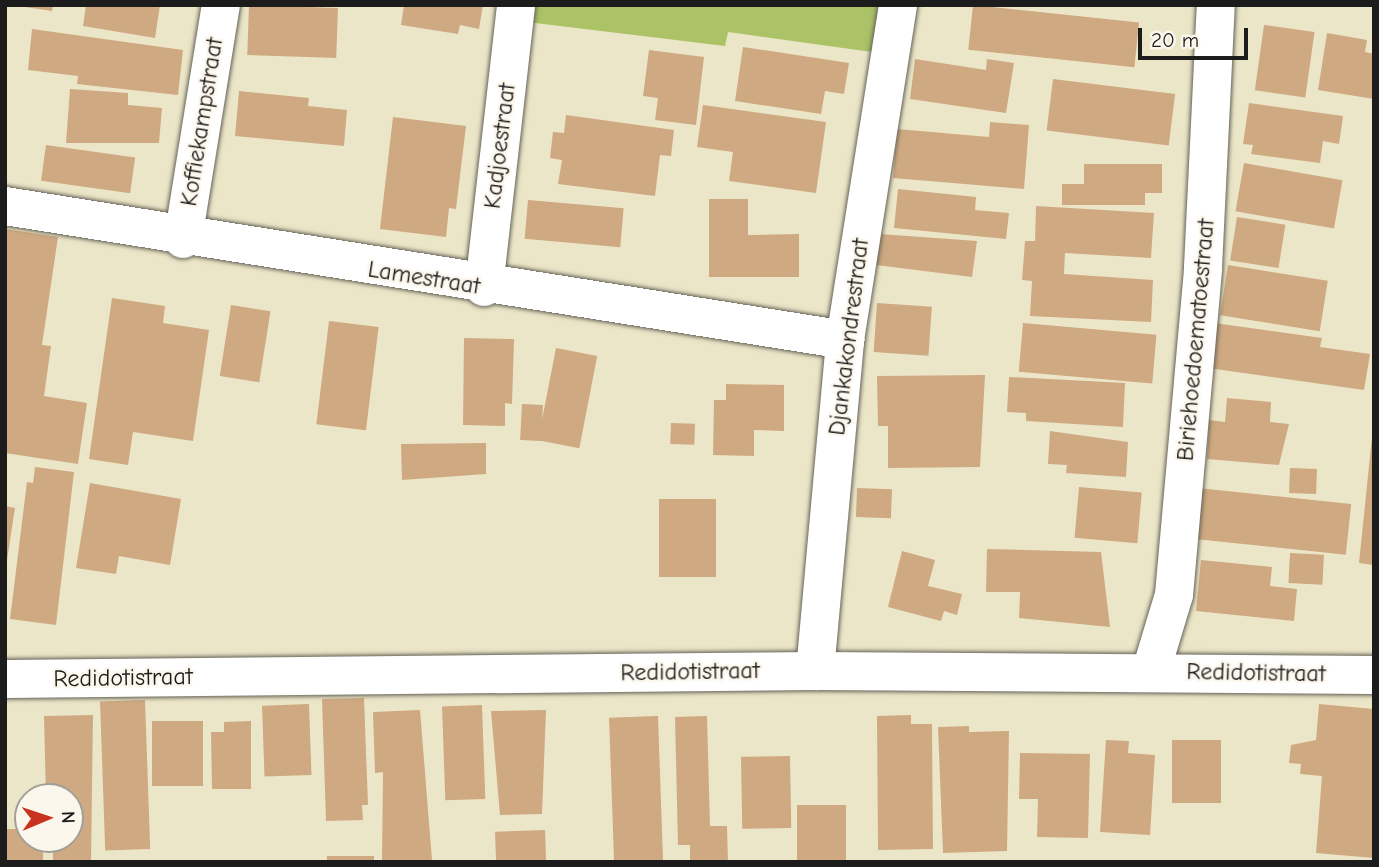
<!DOCTYPE html>
<html>
<head>
<meta charset="utf-8">
<style>
  body { margin:0 }
  #map { position:relative; width:1379px; height:867px; overflow:hidden; background:#ece6c8; font-family:"Comic Neue",sans-serif }
  div>[style] { position:absolute }
  .green>* { inset:0; background:#acc266 }
  .building>* { inset:0; background:#cfa981; transform-origin:0 0 }
  .roads { filter:drop-shadow(0 0 2px #656358) drop-shadow(0 0 2px #656358) }
  .minor>* { height:38px; margin:-19px; padding:0 19px; transform-origin:19px; border-radius:19px; background:#fff }
  span { translate:-50% -50%; white-space:nowrap; text-align:center; line-height:1.15; -webkit-text-stroke:5px #fbf7ec; paint-order:stroke }
  .street-label { font-size:24px; color:#1c1c1c }
  .frame { position:absolute; inset:0; border:7px solid #1c1c1c; pointer-events:none }
  .north { position:absolute; left:14px; top:783px; width:70px; height:70px; box-sizing:border-box; background:#fbf7ec; border:2px solid #a29f99; border-radius:50%; rotate:88deg; font-size:19px; font-weight:700; line-height:28px; text-align:center; color:#1c1c1c }
  .north::after { content:''; display:block; margin:auto; width:24px; height:32px; background:#c8321e; clip-path:polygon(50% 0,100% 100%,50% 72%,0 100%) }
  .scale { position:absolute; left:1138px; top:28px; width:110px; height:32px; box-sizing:border-box; border:4px solid #1c1c1c; border-top:0; padding-left:9px; font-size:21px; line-height:24px; white-space:nowrap; color:#1c1c1c; -webkit-text-stroke:5px #fbf7ec; paint-order:stroke }
</style>
</head>
<body>
<div id="map">
  <div class="green">
    <div style="clip-path:polygon(529px 5px,886px 5px,879px 53px,728px 32px,725px 46px,527px 22px)"></div>
  </div>
  <div class="building">
    <div style="clip-path:polygon(11px 5px,53px 5px,52px 11px)"></div>
    <div style="clip-path:polygon(86px 5px,160px 5px,155px 38px,83px 26px)"></div>
    <div style="left:249px;top:5px;width:89px;height:50px;rotate:2deg"></div>
    <div style="clip-path:polygon(404px 5px,483px 5px,479px 29px,460px 25px,458px 34px,401px 25px)"></div>
    <div style="left:973px;top:5px;width:167px;height:45px;rotate:6deg"></div>
    <div style="left:1264px;top:25px;width:51px;height:66px;rotate:8deg"></div>
    <div style="clip-path:polygon(32px 29px,183px 50px,178px 95px,77px 84px,78px 76px,28px 70px)"></div>
    <div style="clip-path:polygon(1327px 33px,1367px 40px,1365px 52px,1374px 54px,1374px 99px,1318px 90px)"></div>
    <div style="clip-path:polygon(743px 47px,849px 63px,844px 94px,825px 91px,821px 114px,735px 101px)"></div>
    <div style="clip-path:polygon(649px 50px,704px 57px,696px 125px,655px 120px,658px 98px,643px 96px)"></div>
    <div style="clip-path:polygon(915px 59px,986px 70px,987px 59px,1014px 63px,1006px 113px,910px 99px)"></div>
    <div style="left:1053px;top:79px;width:123px;height:52px;rotate:7deg"></div>
    <div style="clip-path:polygon(70px 89px,128px 93px,128px 105px,162px 108px,159px 143px,66px 143px)"></div>
    <div style="clip-path:polygon(239px 91px,309px 98px,308px 106px,347px 110px,344px 146px,235px 136px)"></div>
    <div style="clip-path:polygon(1249px 103px,1343px 116px,1339px 144px,1323px 141px,1320px 163px,1251px 154px,1253px 145px,1243px 144px)"></div>
    <div style="clip-path:polygon(703px 105px,826px 122px,816px 193px,729px 181px,733px 152px,697px 147px)"></div>
    <div style="clip-path:polygon(566px 115px,674px 130px,671px 156px,660px 155px,655px 196px,558px 184px,562px 160px,550px 158px,553px 132px,564px 133px)"></div>
    <div style="clip-path:polygon(393px 117px,466px 126px,456px 209px,449px 208px,446px 237px,380px 229px)"></div>
    <div style="clip-path:polygon(990px 122px,1029px 125px,1024px 189px,893px 178px,897px 129px,989px 137px)"></div>
    <div style="left:46px;top:145px;width:90px;height:36px;rotate:8deg"></div>
    <div style="left:1244px;top:163px;width:100px;height:49px;rotate:10deg"></div>
    <div style="clip-path:polygon(1084px 164px,1162px 164px,1162px 193px,1145px 193px,1145px 205px,1062px 205px,1062px 184px,1084px 184px)"></div>
    <div style="clip-path:polygon(898px 189px,976px 197px,975px 210px,1009px 213px,1006px 239px,894px 228px)"></div>
    <div style="clip-path:polygon(709px 199px,748px 199px,748px 235px,799px 234px,799px 277px,709px 277px)"></div>
    <div style="left:528px;top:200px;width:96px;height:39px;rotate:5deg"></div>
    <div style="clip-path:polygon(1036px 206px,1154px 213px,1151px 258px,1065px 253px,1064px 274px,1153px 280px,1151px 322px,1030px 316px,1032px 281px,1022px 280px,1025px 241px,1035px 241px)"></div>
    <div style="left:1237px;top:217px;width:49px;height:44px;rotate:9deg"></div>
    <div style="clip-path:polygon(5px 229px,58px 237px,42px 345px,51px 346px,44px 396px,87px 403px,78px 464px,5px 453px)"></div>
    <div style="clip-path:polygon(880px 234px,977px 241px,972px 277px,876px 265px)"></div>
    <div style="left:1228px;top:265px;width:101px;height:51px;rotate:9deg"></div>
    <div style="clip-path:polygon(112px 298px,165px 306px,163px 323px,209px 330px,193px 441px,133px 432px,128px 465px,89px 459px)"></div>
    <div style="left:877px;top:303px;width:55px;height:49px;rotate:4deg"></div>
    <div style="left:231px;top:305px;width:40px;height:72px;rotate:9deg"></div>
    <div style="left:329px;top:321px;width:50px;height:104px;rotate:7deg"></div>
    <div style="left:1023px;top:323px;width:134px;height:49px;rotate:5deg"></div>
    <div style="clip-path:polygon(1214px 323px,1322px 338px,1320px 347px,1370px 354px,1364px 390px,1208px 368px)"></div>
    <div style="clip-path:polygon(464px 338px,514px 339px,512px 404px,505px 403px,505px 426px,463px 425px)"></div>
    <div style="left:556px;top:348px;width:42px;height:94px;rotate:11deg"></div>
    <div style="clip-path:polygon(985px 375px,980px 467px,888px 468px,888px 426px,878px 426px,877px 376px)"></div>
    <div style="clip-path:polygon(1009px 377px,1125px 383px,1123px 427px,1026px 421px,1026px 413px,1007px 412px)"></div>
    <div style="clip-path:polygon(726px 384px,784px 385px,784px 431px,754px 430px,754px 456px,713px 455px,714px 400px,726px 400px)"></div>
    <div style="clip-path:polygon(1227px 398px,1271px 402px,1270px 422px,1289px 424px,1279px 465px,1207px 459px,1209px 420px,1225px 422px)"></div>
    <div style="left:522px;top:404px;width:21px;height:36px;rotate:3deg"></div>
    <div style="left:671px;top:423px;width:24px;height:21px;rotate:2deg"></div>
    <div style="clip-path:polygon(1050px 431px,1128px 442px,1126px 477px,1066px 473px,1067px 465px,1048px 464px)"></div>
    <div style="clip-path:polygon(1372px 437px,1374px 437px,1374px 565px,1359px 563px)"></div>
    <div style="clip-path:polygon(486px 443px,486px 474px,402px 480px,401px 444px)"></div>
    <div style="clip-path:polygon(35px 467px,74px 472px,56px 625px,10px 619px,27px 482px,33px 483px)"></div>
    <div style="left:1290px;top:468px;width:27px;height:25px;rotate:2deg"></div>
    <div style="clip-path:polygon(90px 483px,181px 499px,170px 565px,119px 556px,116px 574px,76px 568px)"></div>
    <div style="left:1079px;top:487px;width:63px;height:51px;rotate:5deg"></div>
    <div style="left:857px;top:488px;width:35px;height:29px;rotate:2deg"></div>
    <div style="left:1198px;top:488px;width:154px;height:51px;rotate:6deg"></div>
    <div style="left:659px;top:499px;width:57px;height:78px"></div>
    <div style="clip-path:polygon(5px 506px,15px 508px,7px 560px,5px 560px)"></div>
    <div style="clip-path:polygon(987px 549px,1101px 552px,1110px 627px,1019px 618px,1020px 592px,986px 592px)"></div>
    <div style="clip-path:polygon(902px 551px,935px 560px,928px 586px,962px 594px,957px 615px,944px 611px,941px 621px,888px 607px)"></div>
    <div style="left:1290px;top:553px;width:34px;height:30px;rotate:3deg"></div>
    <div style="clip-path:polygon(1201px 560px,1272px 567px,1270px 586px,1297px 589px,1294px 621px,1196px 611px)"></div>
    <div style="clip-path:polygon(364px 698px,368px 805px,362px 805px,363px 820px,326px 821px,322px 699px)"></div>
    <div style="left:145px;top:700px;width:149px;height:45px;rotate:88deg"></div>
    <div style="left:309px;top:704px;width:71px;height:47px;rotate:88deg"></div>
    <div style="clip-path:polygon(1319px 704px,1374px 709px,1374px 858px,1316px 853px,1322px 776px,1300px 774px,1301px 764px,1289px 763px,1291px 745px,1316px 740px)"></div>
    <div style="left:482px;top:705px;width:94px;height:40px;rotate:88deg"></div>
    <div style="clip-path:polygon(420px 710px,432px 860px,382px 861px,383px 772px,375px 773px,373px 712px)"></div>
    <div style="clip-path:polygon(546px 710px,542px 814px,500px 815px,491px 711px)"></div>
    <div style="clip-path:polygon(93px 715px,91px 862px,53px 862px,53px 839px,70px 839px,70px 797px,46px 797px,44px 716px)"></div>
    <div style="clip-path:polygon(911px 715px,911px 724px,932px 724px,933px 849px,878px 850px,877px 716px)"></div>
    <div style="left:658px;top:716px;width:146px;height:49px;rotate:88deg"></div>
    <div style="clip-path:polygon(707px 716px,710px 826px,727px 826px,728px 862px,690px 862px,690px 845px,678px 845px,675px 717px)"></div>
    <div style="left:152px;top:721px;width:51px;height:65px"></div>
    <div style="clip-path:polygon(251px 721px,251px 789px,212px 789px,211px 732px,224px 732px,224px 722px)"></div>
    <div style="clip-path:polygon(969px 726px,969px 732px,1009px 731px,1007px 851px,943px 853px,938px 727px)"></div>
    <div style="clip-path:polygon(1106px 740px,1129px 741px,1128px 753px,1155px 755px,1150px 835px,1100px 832px)"></div>
    <div style="left:1172px;top:740px;width:49px;height:63px"></div>
    <div style="clip-path:polygon(1020px 753px,1090px 754px,1088px 838px,1037px 837px,1038px 799px,1019px 799px)"></div>
    <div style="left:790px;top:756px;width:72px;height:49px;rotate:89deg"></div>
    <div style="left:797px;top:805px;width:49px;height:57px"></div>
    <div style="clip-path:polygon(5px 829px,28px 829px,28px 839px,43px 839px,43px 862px,5px 862px)"></div>
    <div style="left:545px;top:830px;width:32px;height:50px;rotate:88deg"></div>
    <div style="left:327px;top:856px;width:47px;height:6px"></div>
  </div>
  <div class="roads">
    <div class="minor">
      <div style="left:5px;top:206px;width:851px;rotate:9.06deg"></div>
      <div style="left:183px;top:239px;width:237px;rotate:-80.8deg"></div>
      <div style="left:484px;top:287px;width:284px;rotate:-83.5deg"></div>
      <div style="left:815px;top:671px;width:332px;rotate:-84.8deg"></div>
      <div style="left:845px;top:340px;width:339px;rotate:-81deg"></div>
      <div style="left:1151px;top:671px;width:79px;rotate:-73.2deg"></div>
      <div style="left:1174px;top:595px;width:329px;rotate:-84.9deg"></div>
      <div style="left:1203px;top:267px;width:262px;rotate:-87.2deg"></div>
      <div style="left:5px;top:679px;width:810px;rotate:-0.57deg"></div>
      <div style="left:815px;top:671px;width:559px;rotate:0.41deg"></div>
    </div>
  </div>
  <div class="street-label">
    <span style="left:202px;top:122px;rotate:-81deg">Koffiekampstraat</span>
    <span style="left:500px;top:146px;rotate:-83deg">Kadjoestraat</span>
    <span style="left:424px;top:278px;rotate:9deg">Lamestraat</span>
    <span style="left:849px;top:337px;rotate:-83deg">Djankakondrestraat</span>
    <span style="left:1196px;top:340px;rotate:-85deg">Biriehoedoematoestraat</span>
    <span style="left:690px;top:672px;rotate:-1deg">Redidotistraat</span>
    <span style="left:1256px;top:673px;rotate:1deg">Redidotistraat</span>
    <span style="left:123px;top:678px;rotate:-1deg">Redidotistraat</span>
  </div>
  <div class="frame"></div>
  <div class="north">N</div>
  <div class="scale">20 m</div>
</div>
</body>
</html>
